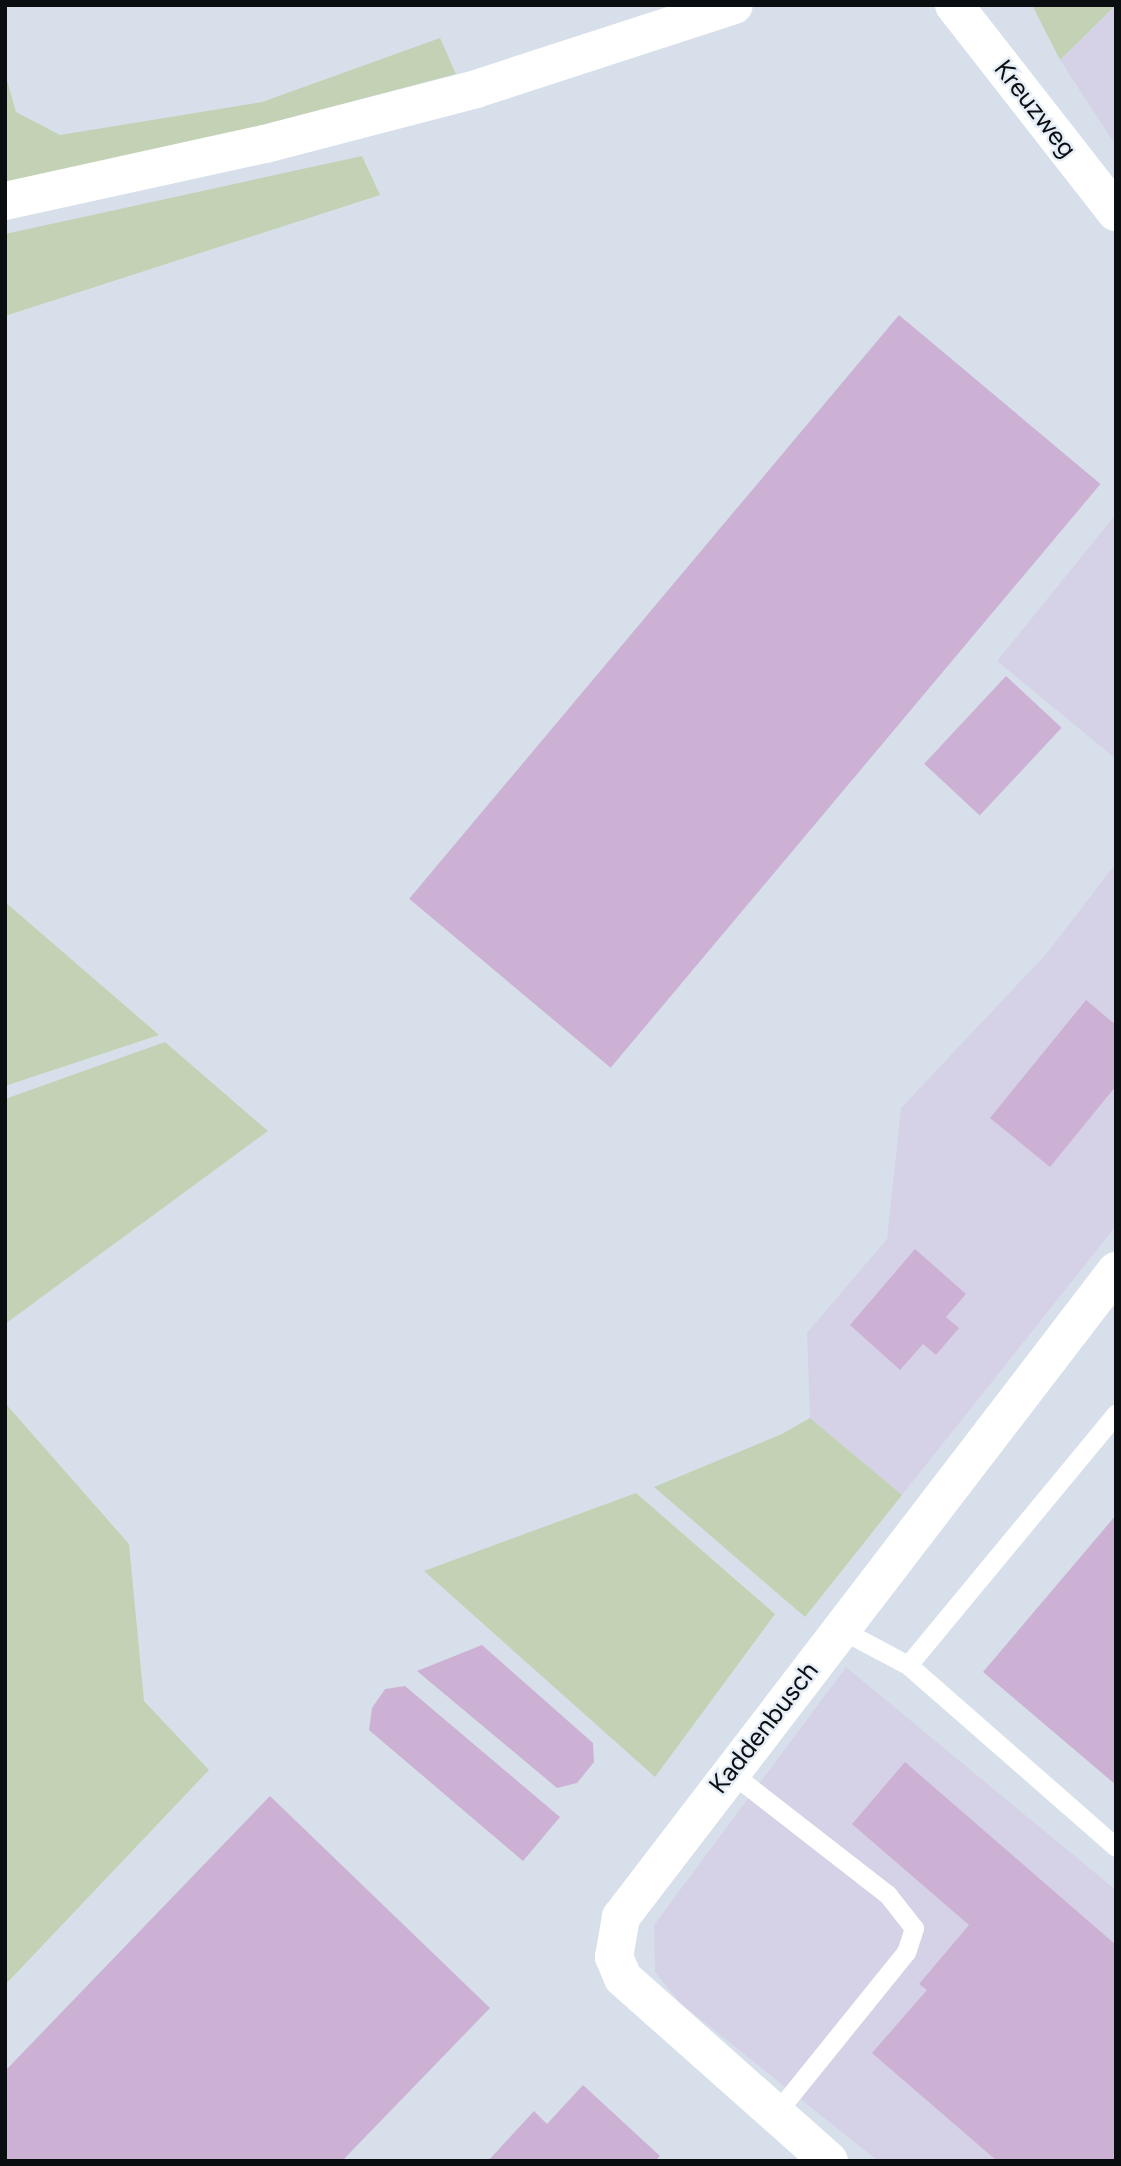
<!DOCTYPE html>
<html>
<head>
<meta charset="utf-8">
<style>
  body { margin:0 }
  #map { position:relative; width:1121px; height:2166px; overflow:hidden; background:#d7e0ea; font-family:Figtree,sans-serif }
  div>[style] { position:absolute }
  .commercial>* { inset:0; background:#d5d2e8 }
  .green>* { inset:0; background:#c3d2b4 }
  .building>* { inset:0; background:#ccb1d4; transform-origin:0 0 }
  .lane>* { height:19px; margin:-9.5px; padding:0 9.5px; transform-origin:9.5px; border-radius:9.5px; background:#fff }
  .street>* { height:38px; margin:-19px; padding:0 19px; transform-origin:19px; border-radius:19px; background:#fff }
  span { translate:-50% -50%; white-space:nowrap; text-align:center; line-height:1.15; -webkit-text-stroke:5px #e5edf7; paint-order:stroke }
  .street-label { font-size:26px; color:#0b0e11 }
  .frame { position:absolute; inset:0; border:7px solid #0b0e11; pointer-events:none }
</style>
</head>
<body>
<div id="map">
  <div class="commercial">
    <div style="clip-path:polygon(1116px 5px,1116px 146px,1060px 60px)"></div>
    <div style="clip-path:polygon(1116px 514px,1116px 759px,997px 661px)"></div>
    <div style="clip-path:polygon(1116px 863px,1116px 1226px,902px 1495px,810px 1418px,807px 1333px,887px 1239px,901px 1108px,1047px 953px)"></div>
    <div style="clip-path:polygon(846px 1667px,1116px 1890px,1116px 2161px,878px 2161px,680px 2003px,655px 1972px,654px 1925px)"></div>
  </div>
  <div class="green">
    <div style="clip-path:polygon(1032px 5px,1116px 5px,1060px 60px)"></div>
    <div style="clip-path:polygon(440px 38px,456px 74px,5px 193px,5px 73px,16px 112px,60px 135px,262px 102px)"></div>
    <div style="clip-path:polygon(362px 156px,380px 195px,5px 316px,5px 234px)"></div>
    <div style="clip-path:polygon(5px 902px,159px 1035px,5px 1086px)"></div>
    <div style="clip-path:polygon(165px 1042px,268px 1131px,5px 1324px,5px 1099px)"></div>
    <div style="clip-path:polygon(5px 1403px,129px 1544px,144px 1701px,209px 1770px,5px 1985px)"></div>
    <div style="clip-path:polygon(810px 1418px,902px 1495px,805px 1617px,654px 1487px,782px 1434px)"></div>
    <div style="clip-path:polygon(636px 1493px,775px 1614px,655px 1777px,424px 1571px)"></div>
  </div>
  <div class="building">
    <div style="left:899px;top:315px;width:263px;height:762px;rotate:40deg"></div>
    <div style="left:1006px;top:676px;width:76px;height:120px;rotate:43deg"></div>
    <div style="clip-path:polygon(1086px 1000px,1116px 1025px,1116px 1086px,1050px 1167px,990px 1118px)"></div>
    <div style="clip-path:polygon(915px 1249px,966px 1294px,946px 1317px,959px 1328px,936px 1355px,923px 1344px,900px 1370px,850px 1325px)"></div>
    <div style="clip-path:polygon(1116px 1515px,1116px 1785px,983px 1672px)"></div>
    <div style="clip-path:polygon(482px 1645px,593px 1743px,594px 1762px,577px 1783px,557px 1788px,417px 1671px)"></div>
    <div style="clip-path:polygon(405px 1686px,560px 1817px,523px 1861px,369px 1730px,372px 1708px,385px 1689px)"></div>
    <div style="clip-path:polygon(905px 1762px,1116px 1945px,1116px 2161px,997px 2161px,872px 2053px,927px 1990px,919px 1984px,969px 1925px,852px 1824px)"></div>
    <div style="clip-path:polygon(270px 1796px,490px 2008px,342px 2161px,5px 2161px,5px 2071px)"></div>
    <div style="clip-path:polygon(583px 2085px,660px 2156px,655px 2161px,488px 2161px,534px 2111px,547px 2124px)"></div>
  </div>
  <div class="lane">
    <div style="left:840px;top:1629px;width:77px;rotate:27.9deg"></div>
    <div style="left:908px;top:1665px;width:326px;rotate:-50.4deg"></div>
    <div style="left:908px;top:1665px;width:276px;rotate:41.2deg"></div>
    <div style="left:730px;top:1772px;width:200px;rotate:37.9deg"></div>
    <div style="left:888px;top:1895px;width:42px;rotate:51.8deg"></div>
    <div style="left:914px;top:1928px;width:25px;rotate:108deg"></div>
    <div style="left:906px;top:1952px;width:207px;rotate:128.9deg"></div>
  </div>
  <div class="street">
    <div style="left:954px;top:5px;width:263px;rotate:52deg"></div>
    <div style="left:5px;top:201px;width:266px;rotate:-12.4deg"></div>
    <div style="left:265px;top:144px;width:218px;rotate:-14.6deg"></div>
    <div style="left:476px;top:89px;width:271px;rotate:-18deg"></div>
    <div style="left:829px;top:2161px;width:276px;rotate:-138.4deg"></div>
    <div style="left:623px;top:1978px;width:23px;rotate:-113deg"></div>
    <div style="left:614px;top:1957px;width:41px;rotate:-80.1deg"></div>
    <div style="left:621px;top:1917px;width:814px;rotate:-52.54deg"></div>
  </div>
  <div class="street-label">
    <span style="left:1035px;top:109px;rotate:52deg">Kreuzweg</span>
    <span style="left:764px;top:1728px;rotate:-52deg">Kaddenbusch</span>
  </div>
  <div class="frame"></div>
</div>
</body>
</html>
